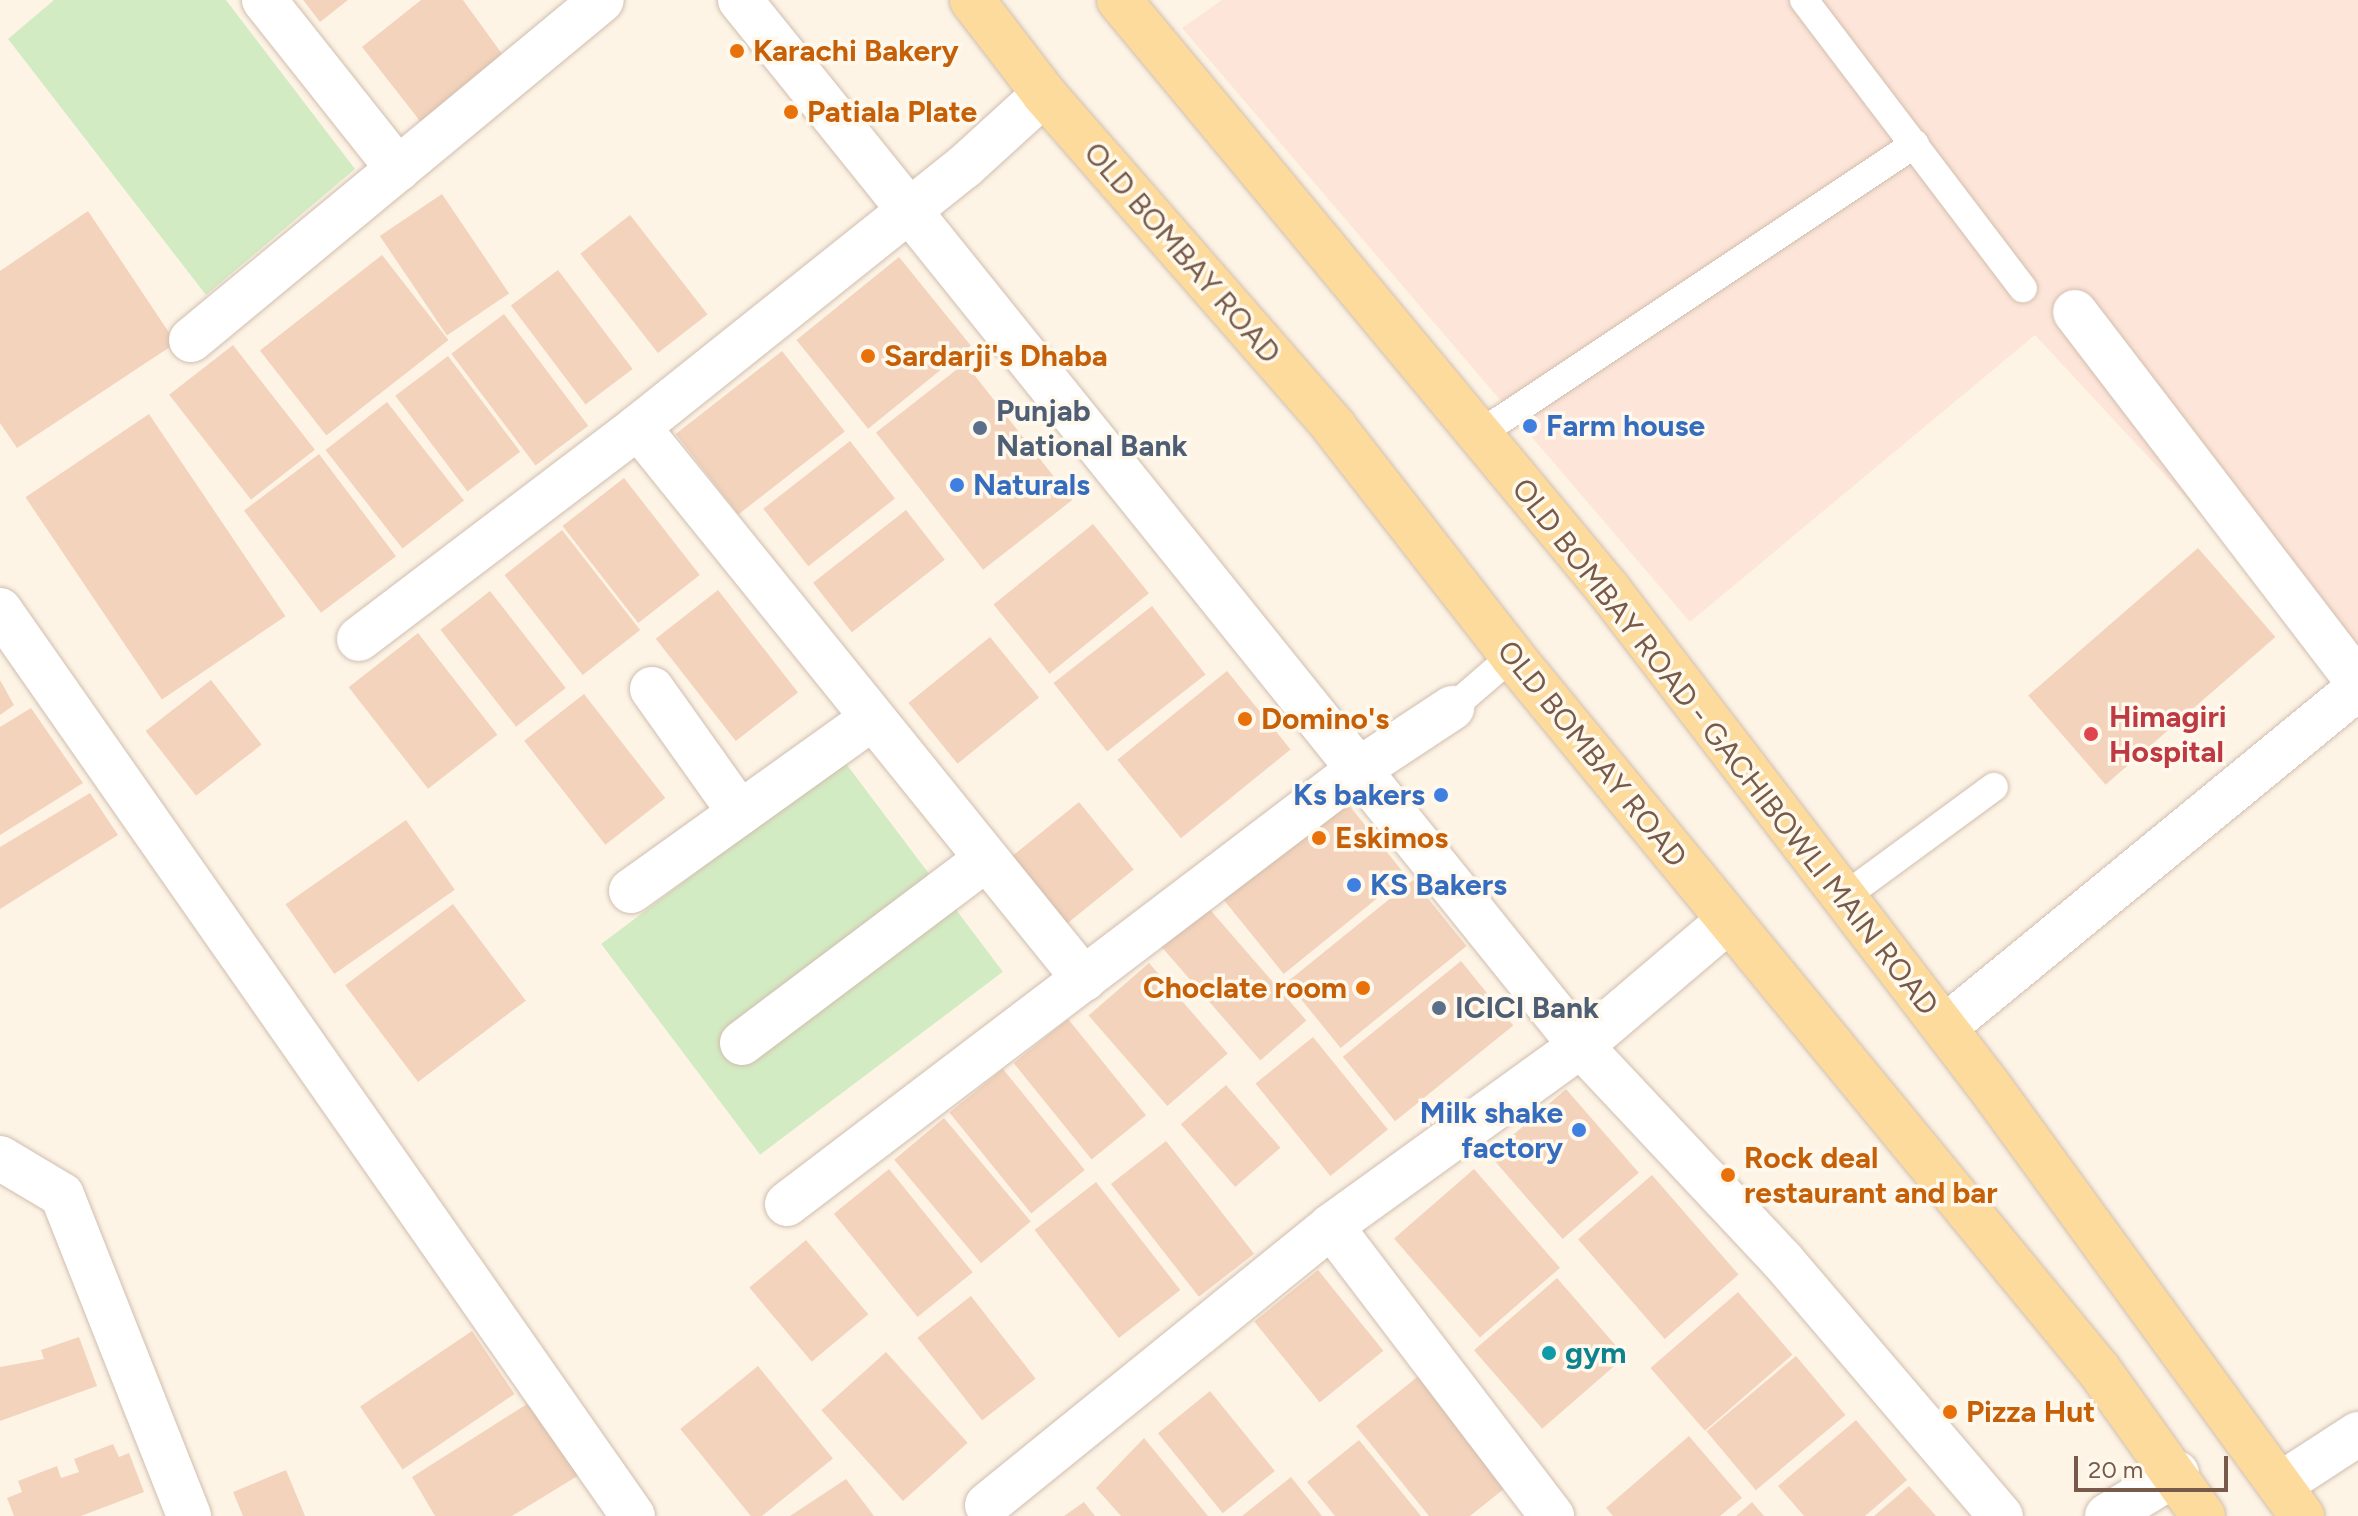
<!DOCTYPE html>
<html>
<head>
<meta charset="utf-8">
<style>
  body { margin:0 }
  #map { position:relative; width:2358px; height:1516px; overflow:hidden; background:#fdf4e6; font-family:Figtree,sans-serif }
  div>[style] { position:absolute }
  .commercial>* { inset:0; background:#fde5d9 }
  .green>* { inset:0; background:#d3ebc3; transform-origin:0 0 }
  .building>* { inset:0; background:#f3d3bc; transform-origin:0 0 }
  .roads { filter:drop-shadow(0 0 2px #d1beae) drop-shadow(0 0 2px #d1beae) }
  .lane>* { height:28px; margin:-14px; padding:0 14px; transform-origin:14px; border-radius:14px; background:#fff }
  .street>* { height:44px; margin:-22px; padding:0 22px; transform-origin:22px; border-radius:22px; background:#fff }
  .primary>* { height:44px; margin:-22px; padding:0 22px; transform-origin:22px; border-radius:22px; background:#fddb9d }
  .dots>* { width:22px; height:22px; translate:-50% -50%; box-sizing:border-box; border:4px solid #fff8ed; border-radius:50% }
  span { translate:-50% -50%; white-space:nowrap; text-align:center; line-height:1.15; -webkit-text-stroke:7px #fff8ed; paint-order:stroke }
  .food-label { font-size:30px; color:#c56008; font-weight:700 }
  .left { translate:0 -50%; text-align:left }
  .right { translate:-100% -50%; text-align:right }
  .street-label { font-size:30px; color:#775a49 }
  .service-label { font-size:30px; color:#4e5e75; font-weight:700 }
  .shop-label { font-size:30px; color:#366cbe; font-weight:700 }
  .health-label { font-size:30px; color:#be3a42; font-weight:700 }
  .culture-label { font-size:30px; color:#0d838f; font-weight:700 }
  .scale { position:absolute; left:2074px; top:1456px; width:154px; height:36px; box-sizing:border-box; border:4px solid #775a49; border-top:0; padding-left:10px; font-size:24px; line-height:28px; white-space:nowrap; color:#775a49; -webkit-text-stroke:6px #fff8ed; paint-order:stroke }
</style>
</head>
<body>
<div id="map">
  <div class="commercial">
    <div style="clip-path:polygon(1222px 0,2358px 0,2358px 683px,2035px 335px,1690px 622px,1182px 28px)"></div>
  </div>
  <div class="green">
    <div style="clip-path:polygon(54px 0,226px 0,355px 169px,206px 295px,8px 39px)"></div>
    <div style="left:844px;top:761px;width:264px;height:304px;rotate:53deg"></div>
  </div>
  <div class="building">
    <div style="clip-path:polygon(303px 0,348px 0,320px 22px)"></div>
    <div style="clip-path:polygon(421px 0,463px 0,505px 58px,427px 130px,362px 47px)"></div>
    <div style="left:442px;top:194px;width:120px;height:75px;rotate:56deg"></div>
    <div style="clip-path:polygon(88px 211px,176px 343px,17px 448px,0 423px,0 271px)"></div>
    <div style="left:630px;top:215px;width:126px;height:63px;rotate:52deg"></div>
    <div style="left:382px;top:255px;width:108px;height:155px;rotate:52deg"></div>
    <div style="left:899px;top:257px;width:114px;height:132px;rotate:51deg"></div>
    <div style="left:558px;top:270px;width:124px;height:59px;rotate:53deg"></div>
    <div style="left:504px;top:314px;width:140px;height:66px;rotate:53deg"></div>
    <div style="left:233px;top:345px;width:133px;height:81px;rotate:52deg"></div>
    <div style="left:782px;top:351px;width:102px;height:135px;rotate:52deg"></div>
    <div style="left:448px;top:356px;width:120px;height:66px;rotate:53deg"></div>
    <div style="left:965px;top:363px;width:174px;height:113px;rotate:52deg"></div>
    <div style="left:387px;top:402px;width:125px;height:78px;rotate:52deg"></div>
    <div style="left:149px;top:414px;width:244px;height:149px;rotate:56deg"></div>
    <div style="left:850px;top:441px;width:73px;height:110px;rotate:52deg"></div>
    <div style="left:319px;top:454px;width:128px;height:94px;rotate:53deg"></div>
    <div style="left:624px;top:478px;width:123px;height:78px;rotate:52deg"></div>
    <div style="left:906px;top:510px;width:63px;height:118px;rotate:52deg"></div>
    <div style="left:1093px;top:524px;width:89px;height:128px;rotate:51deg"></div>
    <div style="left:562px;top:530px;width:127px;height:73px;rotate:52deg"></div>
    <div style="left:2198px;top:548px;width:118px;height:225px;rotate:49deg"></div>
    <div style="left:718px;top:590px;width:130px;height:79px;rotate:52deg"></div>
    <div style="left:490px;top:591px;width:123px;height:63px;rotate:52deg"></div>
    <div style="left:1152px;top:606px;width:87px;height:125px;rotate:52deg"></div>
    <div style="left:418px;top:633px;width:129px;height:88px;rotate:52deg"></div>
    <div style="left:990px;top:637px;width:78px;height:105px;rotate:51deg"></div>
    <div style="left:1227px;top:671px;width:101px;height:141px;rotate:51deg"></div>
    <div style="clip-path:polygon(0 680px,14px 705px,0 715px)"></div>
    <div style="left:211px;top:680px;width:82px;height:83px;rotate:52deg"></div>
    <div style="left:584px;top:694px;width:132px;height:76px;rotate:52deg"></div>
    <div style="clip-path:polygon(31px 708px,83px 783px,0 835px,0 727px)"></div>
    <div style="clip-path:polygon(90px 793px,118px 835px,0 909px,0 847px)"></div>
    <div style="left:1344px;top:799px;width:98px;height:157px;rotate:51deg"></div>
    <div style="left:1079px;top:802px;width:87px;height:86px;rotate:51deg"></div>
    <div style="left:406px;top:820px;width:85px;height:147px;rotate:55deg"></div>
    <div style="left:1413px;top:880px;width:85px;height:162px;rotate:51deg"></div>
    <div style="left:453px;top:904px;width:121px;height:135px;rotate:53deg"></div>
    <div style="left:1206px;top:905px;width:153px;height:61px;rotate:49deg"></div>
    <div style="left:1461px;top:961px;width:83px;height:152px;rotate:51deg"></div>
    <div style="left:1149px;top:963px;width:120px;height:80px;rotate:49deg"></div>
    <div style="left:1068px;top:1019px;width:124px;height:70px;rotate:51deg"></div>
    <div style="left:1313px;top:1037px;width:119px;height:74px;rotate:51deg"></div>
    <div style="left:1003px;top:1069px;width:130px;height:69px;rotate:51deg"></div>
    <div style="left:1226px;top:1085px;width:83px;height:60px;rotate:49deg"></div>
    <div style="left:1566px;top:1089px;width:111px;height:101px;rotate:49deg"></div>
    <div style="left:944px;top:1118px;width:135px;height:65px;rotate:50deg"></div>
    <div style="left:1166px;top:1141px;width:143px;height:70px;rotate:52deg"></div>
    <div style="left:889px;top:1169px;width:133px;height:71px;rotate:51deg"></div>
    <div style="left:1474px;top:1169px;width:131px;height:106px;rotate:49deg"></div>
    <div style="left:1652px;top:1175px;width:132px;height:98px;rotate:49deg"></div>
    <div style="left:1096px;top:1182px;width:137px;height:78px;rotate:52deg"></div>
    <div style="left:806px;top:1240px;width:97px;height:74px;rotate:50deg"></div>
    <div style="left:1318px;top:1270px;width:104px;height:82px;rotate:51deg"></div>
    <div style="left:1557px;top:1278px;width:104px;height:110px;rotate:49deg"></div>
    <div style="left:1738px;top:1292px;width:83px;height:116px;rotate:49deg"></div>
    <div style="left:971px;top:1296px;width:105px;height:68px;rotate:52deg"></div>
    <div style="left:472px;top:1331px;width:76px;height:135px;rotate:56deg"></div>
    <div style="clip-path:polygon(79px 1337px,97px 1386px,0 1421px,0 1367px,44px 1359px,41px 1350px)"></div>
    <div style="left:886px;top:1352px;width:122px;height:87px;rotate:48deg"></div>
    <div style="left:1796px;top:1356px;width:77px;height:117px;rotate:50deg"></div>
    <div style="left:758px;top:1366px;width:119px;height:100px;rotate:51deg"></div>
    <div style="clip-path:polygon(1421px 1374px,1510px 1484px,1470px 1516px,1429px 1516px,1356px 1426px)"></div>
    <div style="left:1210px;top:1391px;width:103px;height:67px;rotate:51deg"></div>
    <div style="clip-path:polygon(535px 1399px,584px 1472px,512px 1516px,435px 1516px,412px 1477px)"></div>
    <div style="clip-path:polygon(1856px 1420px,1907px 1480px,1865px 1516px,1804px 1516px,1778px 1486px)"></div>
    <div style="clip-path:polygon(1689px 1436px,1742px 1498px,1720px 1516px,1613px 1516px,1606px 1508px)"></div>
    <div style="clip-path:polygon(1144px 1438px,1208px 1516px,1121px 1516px,1096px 1488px)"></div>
    <div style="clip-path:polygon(1359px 1440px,1421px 1516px,1335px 1516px,1307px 1482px)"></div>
    <div style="clip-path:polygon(113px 1444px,119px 1457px,129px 1453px,144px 1492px,81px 1516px,14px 1516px,7px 1498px,22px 1492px,18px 1481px,57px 1466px,61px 1478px,79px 1472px,74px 1459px)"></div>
    <div style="clip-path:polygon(286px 1470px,305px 1516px,243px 1516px,233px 1492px)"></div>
    <div style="clip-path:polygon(1291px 1477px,1322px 1516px,1242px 1516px)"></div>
    <div style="clip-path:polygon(846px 1479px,874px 1516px,790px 1516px)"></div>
    <div style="clip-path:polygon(1909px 1486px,1936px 1516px,1874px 1516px)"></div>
    <div style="clip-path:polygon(1084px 1502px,1095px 1516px,1064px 1516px)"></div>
    <div style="clip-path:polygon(1752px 1502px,1764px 1516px,1736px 1516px)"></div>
  </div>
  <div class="roads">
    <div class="lane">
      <div style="left:1804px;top:0;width:362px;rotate:52.8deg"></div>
      <div style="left:1478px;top:435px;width:525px;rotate:-33.66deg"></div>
      <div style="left:1452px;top:708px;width:79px;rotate:-40.9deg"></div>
      <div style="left:1844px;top:897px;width:186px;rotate:-36.3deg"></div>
    </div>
    <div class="street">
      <div style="left:264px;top:0;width:216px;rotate:51.6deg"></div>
      <div style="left:740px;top:0;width:1342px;rotate:51.2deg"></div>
      <div style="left:1581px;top:1046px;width:294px;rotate:46.8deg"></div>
      <div style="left:1782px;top:1260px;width:337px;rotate:49.5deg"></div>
      <div style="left:2075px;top:312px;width:466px;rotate:52.6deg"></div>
      <div style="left:191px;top:340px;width:533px;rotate:-39.6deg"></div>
      <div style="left:638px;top:427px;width:710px;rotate:51.06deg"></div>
      <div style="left:0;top:610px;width:1105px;rotate:55.06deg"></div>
      <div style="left:359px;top:639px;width:350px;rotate:-37.2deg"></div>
      <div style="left:638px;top:427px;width:417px;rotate:-38.6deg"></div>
      <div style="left:964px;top:167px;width:108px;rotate:-42.4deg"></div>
      <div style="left:652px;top:689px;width:152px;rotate:54.6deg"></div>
      <div style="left:631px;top:891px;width:294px;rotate:-35.6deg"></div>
      <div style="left:1945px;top:1027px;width:534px;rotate:-39.38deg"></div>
      <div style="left:742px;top:1043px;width:306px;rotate:-37deg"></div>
      <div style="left:0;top:1158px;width:72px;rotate:30.8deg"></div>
      <div style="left:62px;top:1195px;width:345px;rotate:68.4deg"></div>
      <div style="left:787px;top:1204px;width:717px;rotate:-37.24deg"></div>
      <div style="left:1358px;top:770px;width:113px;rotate:-33.4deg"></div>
      <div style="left:1331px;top:1226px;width:365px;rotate:52.7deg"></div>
      <div style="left:2281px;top:1484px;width:92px;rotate:-33deg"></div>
      <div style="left:987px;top:1505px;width:443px;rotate:-39deg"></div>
      <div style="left:1331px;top:1226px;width:308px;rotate:-35.8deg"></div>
      <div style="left:1581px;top:1046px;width:193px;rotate:-40.4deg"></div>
      <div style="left:2107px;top:1516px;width:82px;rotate:-31.6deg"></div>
    </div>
    <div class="primary">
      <div style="left:972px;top:0;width:118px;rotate:52.5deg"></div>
      <div style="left:1044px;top:94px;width:442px;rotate:48.9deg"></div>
      <div style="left:1334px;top:427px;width:290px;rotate:52.1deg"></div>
      <div style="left:1512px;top:656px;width:924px;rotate:50.58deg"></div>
      <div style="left:2099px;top:1370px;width:179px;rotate:54.5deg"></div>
      <div style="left:1119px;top:0;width:766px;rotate:50.3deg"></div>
      <div style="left:1608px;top:589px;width:626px;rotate:52.53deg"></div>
      <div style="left:1989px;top:1086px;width:532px;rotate:53.95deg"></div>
    </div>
  </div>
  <div class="dots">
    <div style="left:737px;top:51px;background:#e8710a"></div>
    <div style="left:791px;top:112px;background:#e8710a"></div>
    <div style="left:868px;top:356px;background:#e8710a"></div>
    <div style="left:1530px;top:426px;background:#3f7fe0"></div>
    <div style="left:980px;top:428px;background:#5c6f8a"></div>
    <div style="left:957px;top:485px;background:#3f7fe0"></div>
    <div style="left:1245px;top:719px;background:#e8710a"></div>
    <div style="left:2091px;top:734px;background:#e0444e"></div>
    <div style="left:1441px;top:795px;background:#3f7fe0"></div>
    <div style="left:1319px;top:838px;background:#e8710a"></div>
    <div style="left:1354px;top:885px;background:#3f7fe0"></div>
    <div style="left:1363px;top:988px;background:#e8710a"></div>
    <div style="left:1439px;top:1008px;background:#5c6f8a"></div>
    <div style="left:1579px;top:1130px;background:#3f7fe0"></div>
    <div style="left:1728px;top:1175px;background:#e8710a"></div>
    <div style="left:1549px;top:1353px;background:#0f9aa8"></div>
    <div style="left:1950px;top:1412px;background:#e8710a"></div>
  </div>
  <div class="food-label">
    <span class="left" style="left:753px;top:51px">Karachi Bakery</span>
    <span class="left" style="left:807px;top:112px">Patiala Plate</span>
    <span class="left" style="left:884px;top:356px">Sardarji's Dhaba</span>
    <span class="left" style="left:1261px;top:719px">Domino's</span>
    <span class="left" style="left:1335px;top:838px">Eskimos</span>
    <span class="right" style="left:1347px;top:988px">Choclate room</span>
    <span class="left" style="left:1744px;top:1175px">Rock deal<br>restaurant and bar</span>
    <span class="left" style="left:1966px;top:1412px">Pizza Hut</span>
  </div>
  <div class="street-label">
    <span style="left:1182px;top:253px;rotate:49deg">OLD BOMBAY ROAD</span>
    <span style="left:1725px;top:747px;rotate:52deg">OLD BOMBAY ROAD - GACHIBOWLI MAIN ROAD</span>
    <span style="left:1592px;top:754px;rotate:51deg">OLD BOMBAY ROAD</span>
  </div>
  <div class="service-label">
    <span class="left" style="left:996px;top:428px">Punjab<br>National Bank</span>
    <span class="left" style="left:1455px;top:1008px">ICICI Bank</span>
  </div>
  <div class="shop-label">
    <span class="left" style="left:1546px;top:426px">Farm house</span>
    <span class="left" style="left:973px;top:485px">Naturals</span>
    <span class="right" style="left:1425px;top:795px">Ks bakers</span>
    <span class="left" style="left:1370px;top:885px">KS Bakers</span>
    <span class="right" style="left:1563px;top:1130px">Milk shake<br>factory</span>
  </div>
  <div class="health-label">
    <span class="left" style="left:2109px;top:734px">Himagiri<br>Hospital</span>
  </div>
  <div class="culture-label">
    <span class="left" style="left:1565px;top:1353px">gym</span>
  </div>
  <div class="scale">20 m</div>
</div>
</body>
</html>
